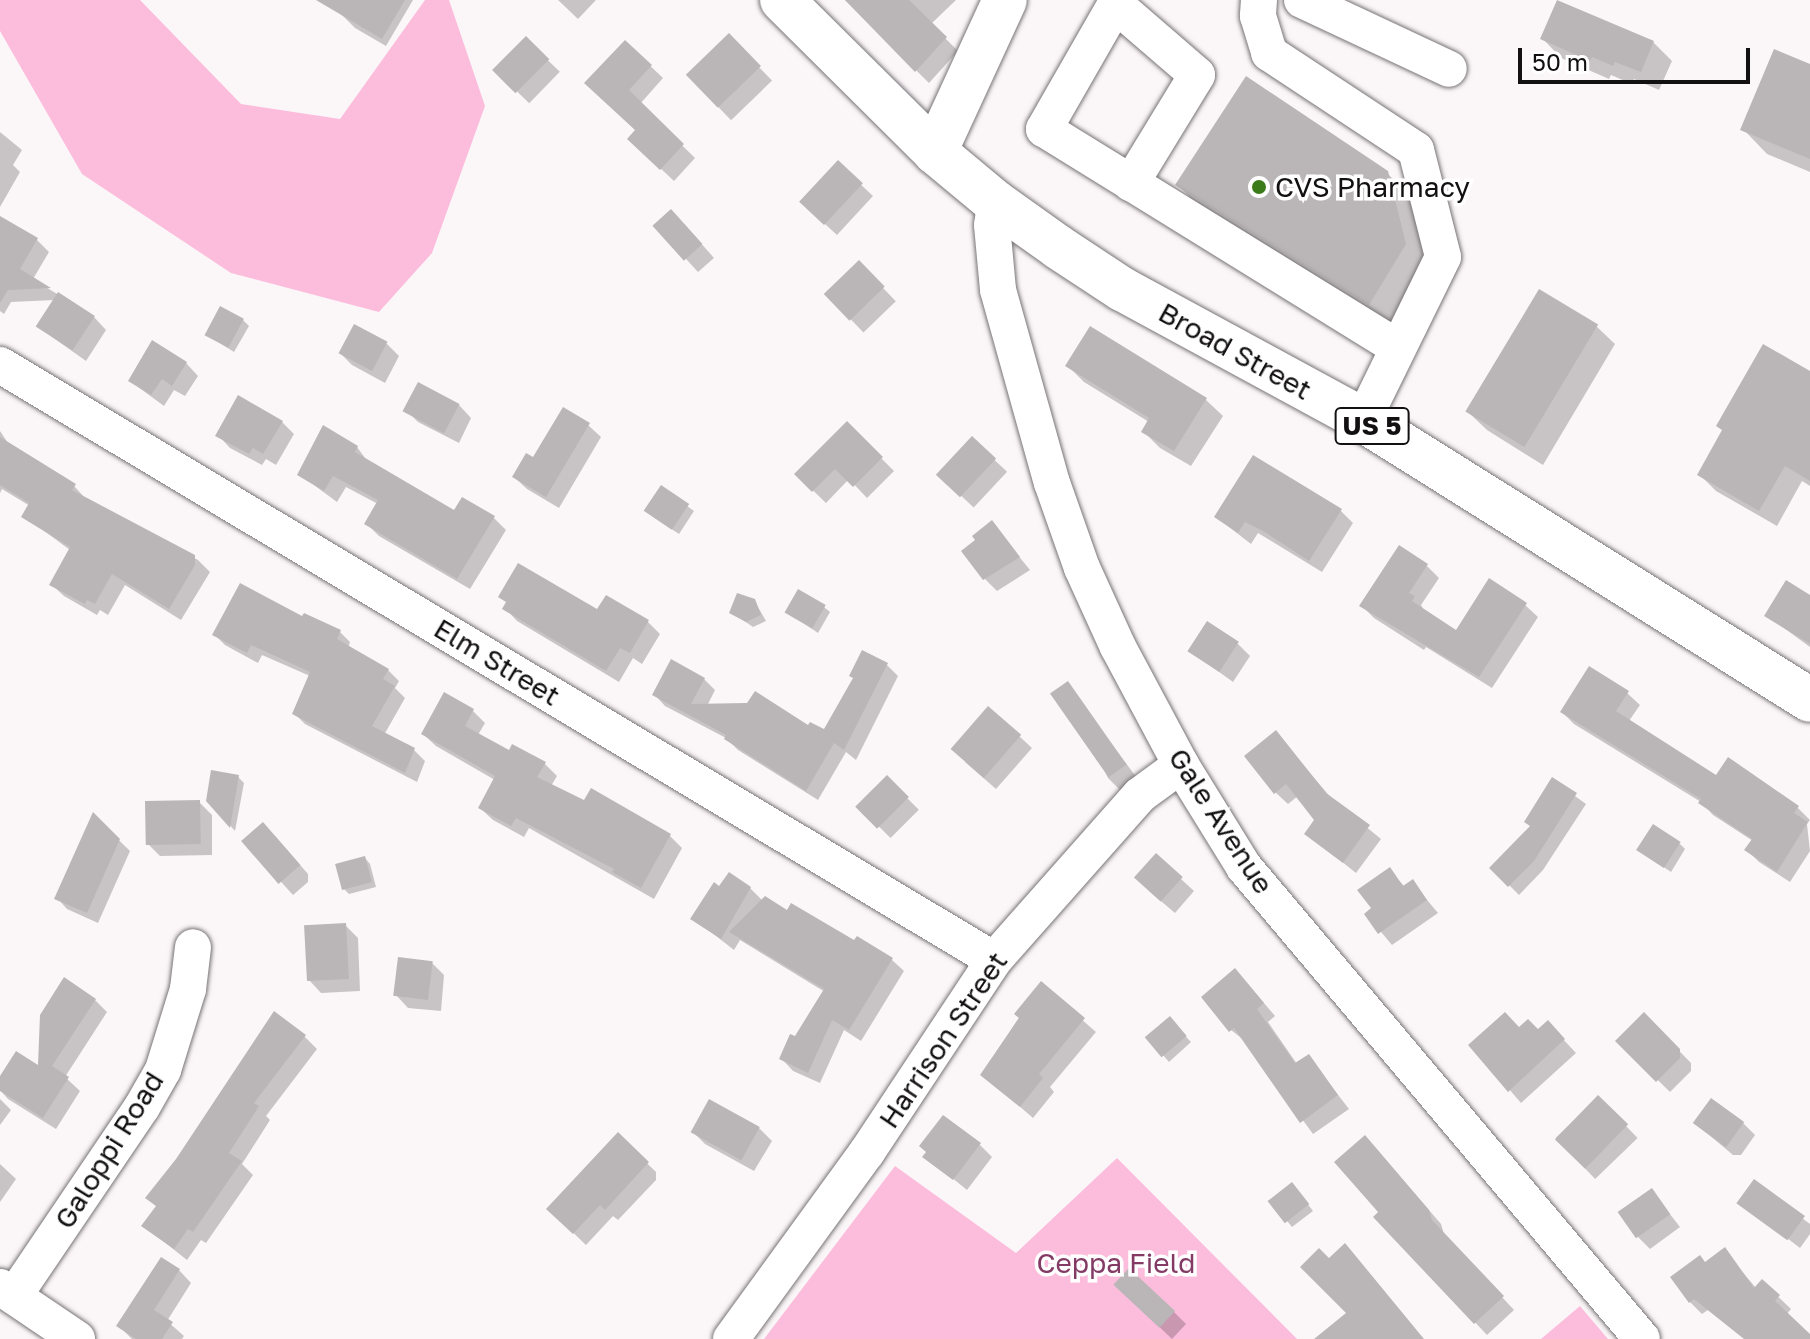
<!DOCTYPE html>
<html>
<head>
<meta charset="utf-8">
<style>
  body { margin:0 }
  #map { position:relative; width:1810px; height:1339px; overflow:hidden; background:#fbf6f8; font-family:"Golos Text",sans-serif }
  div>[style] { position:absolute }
  .green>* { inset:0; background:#fcbddd }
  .shadow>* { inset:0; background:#0003; transform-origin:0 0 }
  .building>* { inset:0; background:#bab6b8; transform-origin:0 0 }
  .roads { filter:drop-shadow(0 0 2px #787476) drop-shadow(0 0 2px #787476) }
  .minor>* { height:36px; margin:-18px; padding:0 18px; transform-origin:18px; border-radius:18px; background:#fff }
  .major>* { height:44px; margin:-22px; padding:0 22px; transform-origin:22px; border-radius:22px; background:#fff }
  .dots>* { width:22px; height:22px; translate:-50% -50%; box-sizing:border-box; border:4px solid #fff; border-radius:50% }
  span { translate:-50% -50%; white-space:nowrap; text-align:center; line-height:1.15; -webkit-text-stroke:7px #fff; paint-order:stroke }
  .shield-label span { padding:2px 6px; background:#fff; border:2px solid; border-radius:6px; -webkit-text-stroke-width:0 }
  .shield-label { font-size:26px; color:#121011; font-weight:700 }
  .poi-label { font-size:28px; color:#121011 }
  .left { translate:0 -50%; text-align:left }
  .street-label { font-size:28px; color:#121011 }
  .park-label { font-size:28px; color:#833a64 }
  .scale { position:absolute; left:1518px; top:48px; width:232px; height:36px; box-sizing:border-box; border:4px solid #121011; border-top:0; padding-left:10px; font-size:24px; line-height:28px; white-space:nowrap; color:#121011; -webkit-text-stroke:6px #fff; paint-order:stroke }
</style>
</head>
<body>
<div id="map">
  <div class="green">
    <div style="clip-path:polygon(0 0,140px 0,241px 104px,340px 119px,425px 0,449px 0,485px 106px,432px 253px,379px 312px,231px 273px,82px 174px,0 31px)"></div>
    <div style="clip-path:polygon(1117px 1158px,1297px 1339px,764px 1339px,895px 1166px,1016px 1253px)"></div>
    <div style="clip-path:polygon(1580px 1306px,1608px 1339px,1541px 1339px)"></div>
  </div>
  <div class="shadow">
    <div style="clip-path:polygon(345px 0,413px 0,386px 46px,355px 28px,338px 11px)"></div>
    <div style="clip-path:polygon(558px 0,596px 0,578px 19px)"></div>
    <div style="clip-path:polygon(845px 0,956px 0,931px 24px,958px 51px,929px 83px)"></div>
    <div style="left:729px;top:36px;width:62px;height:57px;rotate:46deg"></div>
    <div style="left:526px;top:39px;width:47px;height:44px;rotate:44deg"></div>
    <div style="clip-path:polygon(1543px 39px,1653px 42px,1672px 61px,1659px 90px,1634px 79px,1632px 84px,1611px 75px,1609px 79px,1561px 58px)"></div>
    <div style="clip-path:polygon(625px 42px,663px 78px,640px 104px,695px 158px,674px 181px,642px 151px,637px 131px,599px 96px)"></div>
    <div style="clip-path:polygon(1810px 66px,1810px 172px,1767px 154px,1743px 129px)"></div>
    <div style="clip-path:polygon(0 132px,22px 150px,13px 165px,20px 172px,0 207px)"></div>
    <div style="clip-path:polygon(838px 163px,873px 196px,837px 235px,814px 214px)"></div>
    <div style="clip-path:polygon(1387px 173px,1412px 198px,1430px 269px,1394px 328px,1202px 210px,1178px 185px)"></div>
    <div style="clip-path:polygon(0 219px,37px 240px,49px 252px,33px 279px,94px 317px,106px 330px,86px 361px,38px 327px,55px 300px,11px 302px,4px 314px,0 311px)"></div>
    <div style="clip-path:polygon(684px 224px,714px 258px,698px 272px,656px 226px)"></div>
    <div style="left:859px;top:263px;width:53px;height:45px;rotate:46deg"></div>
    <div style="clip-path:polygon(243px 320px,249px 326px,234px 352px,207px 335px)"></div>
    <div style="clip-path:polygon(1596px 326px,1615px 344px,1543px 465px,1487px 430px,1468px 412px)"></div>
    <div style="clip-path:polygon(1091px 329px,1206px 400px,1223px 416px,1191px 466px,1160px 448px,1143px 431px,1149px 422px,1084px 382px,1068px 366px)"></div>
    <div style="clip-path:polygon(387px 344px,399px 356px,385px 383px,352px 365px,340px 353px)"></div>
    <div style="clip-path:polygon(186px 363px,198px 376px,185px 396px,174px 390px,164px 406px,130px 381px)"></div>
    <div style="clip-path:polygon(1810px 373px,1810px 486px,1802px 481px,1777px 526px,1716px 491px,1699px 474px)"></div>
    <div style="clip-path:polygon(459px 405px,471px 418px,459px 443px,418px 422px,406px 410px)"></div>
    <div style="clip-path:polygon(282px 422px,294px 434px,276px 465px,266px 459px,262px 465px,230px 448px,218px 435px)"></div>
    <div style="clip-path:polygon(847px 424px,894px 471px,867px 498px,849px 479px,826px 503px,796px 474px)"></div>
    <div style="clip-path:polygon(588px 425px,601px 437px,559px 508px,527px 489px,514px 477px)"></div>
    <div style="clip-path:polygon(0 431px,10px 446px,74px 486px,86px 499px,198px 560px,210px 572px,181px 620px,125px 585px,108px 615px,100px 610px,97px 615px,64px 596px,51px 584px,70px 550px,24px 516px,30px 506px,2px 489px,0 493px)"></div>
    <div style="left:972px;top:439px;width:48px;height:49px;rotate:43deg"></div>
    <div style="clip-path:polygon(357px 447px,368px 462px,455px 513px,463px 500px,494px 518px,506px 530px,470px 589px,379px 536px,367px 524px,378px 504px,346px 487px,337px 502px,299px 474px)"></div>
    <div style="clip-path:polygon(662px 488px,694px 511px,679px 534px,652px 516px)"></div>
    <div style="clip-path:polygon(1341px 511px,1353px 523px,1322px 572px,1258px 533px,1251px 544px,1216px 517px)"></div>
    <div style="clip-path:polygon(992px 523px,1030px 570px,997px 591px,984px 578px)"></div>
    <div style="clip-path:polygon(1427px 566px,1439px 578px,1421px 605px,1425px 612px,1456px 633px,1525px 605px,1538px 617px,1492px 688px,1426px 647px,1424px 650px,1374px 618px,1362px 606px)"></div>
    <div style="clip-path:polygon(1810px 597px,1810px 647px,1766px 615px)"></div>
    <div style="clip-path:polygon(754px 600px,766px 621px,753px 627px,731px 612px)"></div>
    <div style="clip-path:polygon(824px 607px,830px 612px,818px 633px,787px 612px)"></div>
    <div style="clip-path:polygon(505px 608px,598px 612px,648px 622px,660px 634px,642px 664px,633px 658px,619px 682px,517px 621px)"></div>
    <div style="clip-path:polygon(303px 619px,339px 631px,350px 642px,348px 648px,388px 670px,399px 681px,395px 688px,405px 698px,384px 735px,414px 750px,425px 761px,417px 782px,305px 724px,294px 713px,310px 676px,262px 655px,258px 663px,225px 645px,215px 635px)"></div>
    <div style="clip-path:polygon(1238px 644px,1250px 656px,1233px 682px,1190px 651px)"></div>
    <div style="clip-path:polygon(887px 665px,898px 676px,856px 760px,846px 752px,818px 800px,738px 750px,726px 738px,665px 706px,654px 694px,704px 679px,715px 690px,707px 706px,825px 732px)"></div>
    <div style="clip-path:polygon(1067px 684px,1137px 778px,1120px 790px,1108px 778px)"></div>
    <div style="clip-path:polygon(1627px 693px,1640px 705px,1629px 721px,1717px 778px,1797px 807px,1810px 820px,1807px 824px,1810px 851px,1790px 882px,1759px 862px,1747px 850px,1753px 841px,1713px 815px,1701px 802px,1574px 724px,1562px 712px)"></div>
    <div style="clip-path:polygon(473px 711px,485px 723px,478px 735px,510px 753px,544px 763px,557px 776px,551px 786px,585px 803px,592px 791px,670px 836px,682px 848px,654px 899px,529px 828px,524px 837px,493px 820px,480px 808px,495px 780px,436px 746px,423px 734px)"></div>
    <div style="clip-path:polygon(1276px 733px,1332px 799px,1381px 839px,1356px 873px,1307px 834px,1317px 820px,1298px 796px,1288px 804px,1275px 792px)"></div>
    <div style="clip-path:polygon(1019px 736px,1032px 748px,996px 789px,965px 762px)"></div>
    <div style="clip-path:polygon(238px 777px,244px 783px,235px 831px,208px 800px)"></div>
    <div style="left:887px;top:778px;width:45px;height:40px;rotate:45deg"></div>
    <div style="clip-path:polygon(1553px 780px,1586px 804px,1543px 870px,1519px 895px,1492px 868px,1532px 827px)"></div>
    <div style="clip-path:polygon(199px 802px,212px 815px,212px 855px,160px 856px,148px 844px)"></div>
    <div style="clip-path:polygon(93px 815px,130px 851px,98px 923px,67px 909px,57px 898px)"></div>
    <div style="clip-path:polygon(275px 836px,308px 874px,308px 882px,293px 895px,244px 841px)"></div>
    <div style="clip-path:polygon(1680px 844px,1685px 849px,1671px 872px,1638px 850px)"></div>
    <div style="clip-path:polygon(1156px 856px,1194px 891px,1175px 913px,1149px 891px)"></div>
    <div style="clip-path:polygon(365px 858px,370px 864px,376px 887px,349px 894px,344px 889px)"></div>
    <div style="clip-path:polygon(1389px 870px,1405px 887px,1412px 882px,1438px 913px,1392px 945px,1366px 914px,1374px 909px)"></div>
    <div style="clip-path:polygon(750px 888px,763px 901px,892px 960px,904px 971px,861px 1041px,844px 1030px,820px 1083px,793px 1071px,782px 1059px,825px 992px,740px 940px,734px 950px,693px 918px,720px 889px)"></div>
    <div style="clip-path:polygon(345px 925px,358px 938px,360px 991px,321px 993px,309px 980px)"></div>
    <div style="clip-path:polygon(432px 963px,444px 975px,441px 1011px,408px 1008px,396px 995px)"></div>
    <div style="clip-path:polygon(1247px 983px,1275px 1016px,1268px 1022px,1297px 1064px,1308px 1056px,1349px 1109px,1313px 1134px,1245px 1041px,1231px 1030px)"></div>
    <div style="clip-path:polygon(1041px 984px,1096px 1032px,1050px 1087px,1054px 1092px,1033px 1118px,982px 1074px)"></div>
    <div style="clip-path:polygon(95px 1000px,107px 1012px,65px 1077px,80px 1091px,56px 1129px,8px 1099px,0 1090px,0 1080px,40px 1068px)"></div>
    <div style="clip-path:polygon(1644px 1015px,1691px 1063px,1691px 1071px,1670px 1092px,1618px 1041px)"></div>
    <div style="clip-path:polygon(1548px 1023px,1576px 1053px,1521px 1103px,1471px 1045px,1520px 1029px,1538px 1032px)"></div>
    <div style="clip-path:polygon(1175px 1025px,1191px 1042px,1169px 1062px,1148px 1038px)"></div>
    <div style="clip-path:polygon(304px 1036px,317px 1049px,266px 1116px,270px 1120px,242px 1164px,253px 1175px,206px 1243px,201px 1240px,187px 1260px,144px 1226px,157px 1207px,148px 1198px)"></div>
    <div style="left:1598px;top:1097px;width:57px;height:59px;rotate:46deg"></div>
    <div style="clip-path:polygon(0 1099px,11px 1110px,0 1125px)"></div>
    <div style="clip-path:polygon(710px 1101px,759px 1128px,772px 1141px,754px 1171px,705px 1144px,693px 1132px)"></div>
    <div style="clip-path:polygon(1695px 1123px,1743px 1123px,1755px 1135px,1741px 1155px,1733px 1155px)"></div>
    <div style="clip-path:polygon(618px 1135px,656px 1172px,656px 1180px,618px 1220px,613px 1216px,586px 1245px,561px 1221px)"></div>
    <div style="clip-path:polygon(979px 1144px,992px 1157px,967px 1190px,925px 1156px)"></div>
    <div style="clip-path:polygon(1377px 1150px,1441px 1224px,1444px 1234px,1514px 1310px,1487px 1335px,1376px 1217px,1381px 1213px)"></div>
    <div style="clip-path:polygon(0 1164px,16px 1179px,0 1202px)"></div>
    <div style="clip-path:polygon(1754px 1182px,1810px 1224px,1810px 1234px,1800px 1248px,1742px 1204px)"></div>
    <div style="clip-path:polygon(1297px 1190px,1313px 1211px,1292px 1227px,1271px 1201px)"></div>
    <div style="clip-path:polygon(1652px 1191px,1680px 1227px,1650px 1249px,1638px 1237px)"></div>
    <div style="clip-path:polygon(1724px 1250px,1756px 1288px,1762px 1281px,1791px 1309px,1786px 1315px,1810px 1339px,1745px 1339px,1708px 1310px,1702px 1314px,1690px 1302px,1706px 1263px)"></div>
    <div style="clip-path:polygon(179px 1270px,191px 1283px,167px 1321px,184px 1336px,182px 1339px,132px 1339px,119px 1326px)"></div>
    <div style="clip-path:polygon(1128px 1297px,1174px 1312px,1186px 1324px,1172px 1339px)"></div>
  </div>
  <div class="building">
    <div style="clip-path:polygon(316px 0,405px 0,382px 39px)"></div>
    <div style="clip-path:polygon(845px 0,909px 0,947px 37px,915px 72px)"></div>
    <div style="clip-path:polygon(1557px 0,1654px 41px,1641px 72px,1615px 62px,1613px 66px,1592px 57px,1590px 61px,1540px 39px)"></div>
    <div style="left:729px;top:33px;width:46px;height:60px;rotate:46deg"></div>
    <div style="left:526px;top:36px;width:33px;height:48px;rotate:45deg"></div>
    <div style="clip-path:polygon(625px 40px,652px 65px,629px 90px,684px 144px,660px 170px,627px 139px,635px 130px,584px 83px)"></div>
    <div style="clip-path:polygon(1774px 49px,1810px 64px,1810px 159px,1740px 130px)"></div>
    <div style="clip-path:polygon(1246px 76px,1388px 171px,1406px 244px,1369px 305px,1175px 185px)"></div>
    <div style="left:838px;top:160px;width:34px;height:57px;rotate:43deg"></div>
    <div style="left:671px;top:209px;width:47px;height:25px;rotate:48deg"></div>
    <div style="clip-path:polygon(0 216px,38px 238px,20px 269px,51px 288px,8px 290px,0 303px)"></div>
    <div style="left:859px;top:260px;width:37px;height:49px;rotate:46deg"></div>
    <div style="left:1539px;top:289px;width:69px;height:143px;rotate:31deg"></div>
    <div style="left:58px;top:292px;width:44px;height:41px;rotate:33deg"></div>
    <div style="left:220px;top:306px;width:27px;height:33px;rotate:28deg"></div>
    <div style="left:354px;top:324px;width:38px;height:33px;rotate:28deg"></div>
    <div style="clip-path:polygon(1090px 326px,1207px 398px,1174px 451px,1141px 432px,1149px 418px,1065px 366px)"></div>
    <div style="clip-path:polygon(152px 340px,187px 362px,172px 386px,162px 379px,151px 395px,128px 381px)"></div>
    <div style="clip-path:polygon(1763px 344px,1810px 371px,1810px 481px,1785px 466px,1759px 511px,1697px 475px,1722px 430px,1716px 426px)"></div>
    <div style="left:418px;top:382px;width:47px;height:33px;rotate:28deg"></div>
    <div style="clip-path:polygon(238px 395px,283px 421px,263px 454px,253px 448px,249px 454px,215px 436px)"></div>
    <div style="clip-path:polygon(563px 407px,590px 423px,546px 497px,512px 477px,526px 453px,533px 457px)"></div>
    <div style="clip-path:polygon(847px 421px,883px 457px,853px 487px,835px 469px,812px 492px,794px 474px)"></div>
    <div style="clip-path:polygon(323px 425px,358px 446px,355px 452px,454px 510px,462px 497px,495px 516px,457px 579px,364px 524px,378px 500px,333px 476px,324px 491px,297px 475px)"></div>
    <div style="left:972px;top:436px;width:33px;height:53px;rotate:43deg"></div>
    <div style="clip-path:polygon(0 437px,76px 484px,72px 490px,195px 555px,195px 565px,169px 609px,112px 574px,95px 604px,87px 600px,85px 604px,49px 585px,70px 547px,21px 517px,29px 503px,0 485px)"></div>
    <div style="clip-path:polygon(1253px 455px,1342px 509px,1309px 561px,1263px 531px,1245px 522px,1238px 533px,1214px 517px)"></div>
    <div style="left:661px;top:485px;width:34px;height:31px;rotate:34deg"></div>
    <div style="clip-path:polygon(992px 520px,1020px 557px,983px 580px,961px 551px,975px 540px,972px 536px)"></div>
    <div style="clip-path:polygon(1399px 545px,1428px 564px,1409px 593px,1415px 596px,1412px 601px,1456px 630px,1489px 578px,1527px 603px,1479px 677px,1359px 606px)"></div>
    <div style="clip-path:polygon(518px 563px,597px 609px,606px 595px,649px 620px,630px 653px,620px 648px,606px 671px,502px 609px,506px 602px,498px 597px)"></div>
    <div style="clip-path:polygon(1786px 580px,1810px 595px,1810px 644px,1764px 616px)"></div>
    <div style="clip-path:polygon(240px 583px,302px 616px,304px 613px,341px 630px,337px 639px,389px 669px,383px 679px,395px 686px,372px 726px,415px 748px,405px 773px,292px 714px,310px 672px,251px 645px,247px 653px,212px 635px)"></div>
    <div style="left:798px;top:589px;width:32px;height:27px;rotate:30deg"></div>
    <div style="clip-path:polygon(737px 593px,755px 599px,761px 615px,746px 622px,729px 613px)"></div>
    <div style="left:1207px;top:621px;width:38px;height:36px;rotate:33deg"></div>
    <div style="clip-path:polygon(862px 650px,888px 663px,844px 750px,834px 743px,806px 791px,724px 739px,726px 735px,652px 695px,671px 659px,705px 678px,691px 704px,747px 703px,755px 691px,808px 725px,810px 722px,824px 729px,853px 678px,849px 676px)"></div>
    <div style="clip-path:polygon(1589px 666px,1629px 691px,1616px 711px,1716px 775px,1728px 757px,1799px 806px,1794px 813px,1808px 822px,1777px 872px,1744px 850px,1752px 839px,1698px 803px,1701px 799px,1560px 712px)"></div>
    <div style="left:1068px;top:681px;width:102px;height:22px;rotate:55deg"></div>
    <div style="clip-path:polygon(444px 692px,474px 709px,465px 726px,509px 750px,512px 744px,546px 762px,537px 777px,584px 800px,591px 788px,671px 834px,641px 888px,612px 872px,614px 869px,516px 818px,511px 826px,478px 808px,495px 776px,421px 734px)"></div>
    <div style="left:988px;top:706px;width:44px;height:57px;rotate:41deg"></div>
    <div style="clip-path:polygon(1276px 730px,1326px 793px,1370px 825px,1343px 863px,1304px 834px,1314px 820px,1286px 784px,1274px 794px,1244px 756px)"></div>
    <div style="clip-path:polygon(211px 770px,239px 775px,230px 828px,206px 801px)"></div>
    <div style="left:887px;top:775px;width:31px;height:45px;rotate:45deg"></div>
    <div style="clip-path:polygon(1552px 777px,1577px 793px,1534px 861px,1508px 887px,1489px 868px,1530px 826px,1524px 822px)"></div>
    <div style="left:200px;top:800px;width:44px;height:55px;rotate:89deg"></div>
    <div style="clip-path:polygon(93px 812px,120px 839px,87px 913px,54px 899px)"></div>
    <div style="left:263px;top:822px;width:57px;height:29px;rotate:49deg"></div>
    <div style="left:1653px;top:824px;width:33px;height:31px;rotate:33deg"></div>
    <div style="left:1156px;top:853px;width:36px;height:33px;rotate:42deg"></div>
    <div style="left:365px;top:856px;width:27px;height:31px;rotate:75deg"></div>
    <div style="clip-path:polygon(1390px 867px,1403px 886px,1413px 879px,1427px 900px,1378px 934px,1364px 914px,1371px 908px,1357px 890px)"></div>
    <div style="clip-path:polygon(729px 872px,751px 887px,721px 939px,690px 919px,714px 882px,719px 886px)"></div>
    <div style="clip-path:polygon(765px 896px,787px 910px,791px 903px,854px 940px,857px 936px,893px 958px,849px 1030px,832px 1020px,808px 1073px,779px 1059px,790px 1034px,795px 1036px,824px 989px,729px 932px)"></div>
    <div style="left:346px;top:923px;width:56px;height:42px;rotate:87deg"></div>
    <div style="left:398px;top:957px;width:35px;height:39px;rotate:7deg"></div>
    <div style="clip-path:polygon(1235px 968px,1264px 1003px,1257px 1009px,1295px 1063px,1309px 1054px,1338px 1095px,1300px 1123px,1234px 1028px,1229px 1032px,1201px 997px)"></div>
    <div style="clip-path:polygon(64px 977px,96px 999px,52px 1066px,69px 1077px,43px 1118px,0 1091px,0 1076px,16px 1051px,38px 1065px,40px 1015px)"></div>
    <div style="clip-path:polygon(1041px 981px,1085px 1018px,1039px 1074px,1043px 1078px,1020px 1107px,980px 1075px,1019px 1018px,1014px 1014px)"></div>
    <div style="clip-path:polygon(274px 1011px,306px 1035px,254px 1103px,259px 1106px,229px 1153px,242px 1161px,193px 1232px,188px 1229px,174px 1249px,141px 1226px,156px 1206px,145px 1198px,176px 1159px)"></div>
    <div style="clip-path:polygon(1505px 1012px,1519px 1027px,1528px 1019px,1538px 1029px,1548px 1020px,1565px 1039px,1508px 1092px,1468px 1045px)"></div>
    <div style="clip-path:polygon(1644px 1012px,1680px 1049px,1680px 1058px,1656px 1082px,1615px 1041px)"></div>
    <div style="left:1170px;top:1016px;width:26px;height:33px;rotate:50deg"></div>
    <div style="left:1598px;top:1095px;width:42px;height:62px;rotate:44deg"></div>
    <div style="left:1711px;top:1098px;width:41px;height:31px;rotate:36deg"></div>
    <div style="left:709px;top:1099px;width:58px;height:38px;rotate:29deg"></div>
    <div style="clip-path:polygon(943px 1115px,981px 1143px,953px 1180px,922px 1157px,926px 1152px,919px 1146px)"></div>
    <div style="clip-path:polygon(618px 1132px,649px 1162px,605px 1210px,600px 1205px,573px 1234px,546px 1209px)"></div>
    <div style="clip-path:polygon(1365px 1135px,1429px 1210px,1432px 1220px,1504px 1296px,1474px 1324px,1373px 1217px,1378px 1212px,1334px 1162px)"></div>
    <div style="left:1754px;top:1179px;width:63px;height:30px;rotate:36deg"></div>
    <div style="left:1292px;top:1182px;width:28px;height:31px;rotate:52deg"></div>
    <div style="left:1652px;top:1188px;width:32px;height:42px;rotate:55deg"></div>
    <div style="clip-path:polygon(1345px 1243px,1424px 1339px,1314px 1339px,1346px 1313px,1300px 1267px,1319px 1248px,1329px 1258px)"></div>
    <div style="clip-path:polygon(1725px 1247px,1754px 1288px,1762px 1279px,1780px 1295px,1775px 1301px,1810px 1334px,1810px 1339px,1744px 1339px,1694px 1299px,1689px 1303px,1670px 1277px,1700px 1255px,1705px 1262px)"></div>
    <div style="clip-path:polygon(161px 1257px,180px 1269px,154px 1310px,173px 1322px,162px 1339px,136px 1339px,116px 1326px)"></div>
    <div style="left:1129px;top:1268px;width:63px;height:23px;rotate:43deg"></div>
  </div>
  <div class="roads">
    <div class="minor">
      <div style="left:1118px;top:0;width:149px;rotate:119.8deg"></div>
      <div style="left:1044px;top:129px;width:416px;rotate:31.7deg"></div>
      <div style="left:1259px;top:0;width:16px;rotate:94deg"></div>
      <div style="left:1258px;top:16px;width:39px;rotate:73deg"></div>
      <div style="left:1269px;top:53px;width:176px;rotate:33.4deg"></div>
      <div style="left:1416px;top:150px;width:110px;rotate:75.8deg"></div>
      <div style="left:1443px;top:257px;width:182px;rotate:116.1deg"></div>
      <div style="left:1302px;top:0;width:162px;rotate:25.1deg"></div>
      <div style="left:1116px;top:5px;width:107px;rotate:40.8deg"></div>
      <div style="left:1197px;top:75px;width:127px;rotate:121.4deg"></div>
      <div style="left:995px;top:202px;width:23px;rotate:97deg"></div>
      <div style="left:992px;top:225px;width:65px;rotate:84.7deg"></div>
      <div style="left:998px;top:290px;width:200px;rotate:74.4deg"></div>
      <div style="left:1052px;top:483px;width:90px;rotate:70.6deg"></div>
      <div style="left:1082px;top:568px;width:87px;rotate:65.5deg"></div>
      <div style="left:1118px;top:647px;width:134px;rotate:61.9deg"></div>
      <div style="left:1181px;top:765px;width:120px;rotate:58.3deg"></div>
      <div style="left:1244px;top:867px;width:617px;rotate:49.86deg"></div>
      <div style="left:0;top:365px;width:1158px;rotate:30.9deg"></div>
      <div style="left:0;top:1287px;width:93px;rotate:34deg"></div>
      <div style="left:14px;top:1296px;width:228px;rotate:-55.9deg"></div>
      <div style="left:142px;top:1107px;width:43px;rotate:-60.4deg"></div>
      <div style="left:163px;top:1070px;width:85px;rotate:-72.8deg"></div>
      <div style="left:188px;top:989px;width:42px;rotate:-83.2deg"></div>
      <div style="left:731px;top:1339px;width:231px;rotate:-54deg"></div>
      <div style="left:867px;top:1152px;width:230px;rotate:-56.5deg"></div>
      <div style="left:994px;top:960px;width:220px;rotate:-48.5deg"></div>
      <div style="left:1140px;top:795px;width:51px;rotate:-36.2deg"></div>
    </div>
    <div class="major">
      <div style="left:782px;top:0;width:216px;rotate:44.8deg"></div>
      <div style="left:935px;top:152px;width:78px;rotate:39.8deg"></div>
      <div style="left:995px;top:202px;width:77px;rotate:35.5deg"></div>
      <div style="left:1058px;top:247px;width:77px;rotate:33.3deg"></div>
      <div style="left:1122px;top:289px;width:274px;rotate:28.5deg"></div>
      <div style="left:1363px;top:420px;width:527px;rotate:32.06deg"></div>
      <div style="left:935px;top:152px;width:167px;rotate:-65.3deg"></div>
    </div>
  </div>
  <div class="dots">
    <div style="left:1259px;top:187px;background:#3c7b19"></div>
  </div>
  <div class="shield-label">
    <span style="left:1372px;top:426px">US 5</span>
  </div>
  <div class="poi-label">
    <span class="left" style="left:1275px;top:187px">CVS Pharmacy</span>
  </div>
  <div class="street-label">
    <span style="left:1235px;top:351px;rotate:29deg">Broad Street</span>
    <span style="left:497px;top:662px;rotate:31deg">Elm Street</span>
    <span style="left:1221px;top:821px;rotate:57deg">Gale Avenue</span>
    <span style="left:943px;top:1040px;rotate:-56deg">Harrison Street</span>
    <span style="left:109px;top:1150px;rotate:-58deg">Galoppi Road</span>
  </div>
  <div class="park-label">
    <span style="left:1116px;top:1263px">Ceppa Field</span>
  </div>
  <div class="scale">50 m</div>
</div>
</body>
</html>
